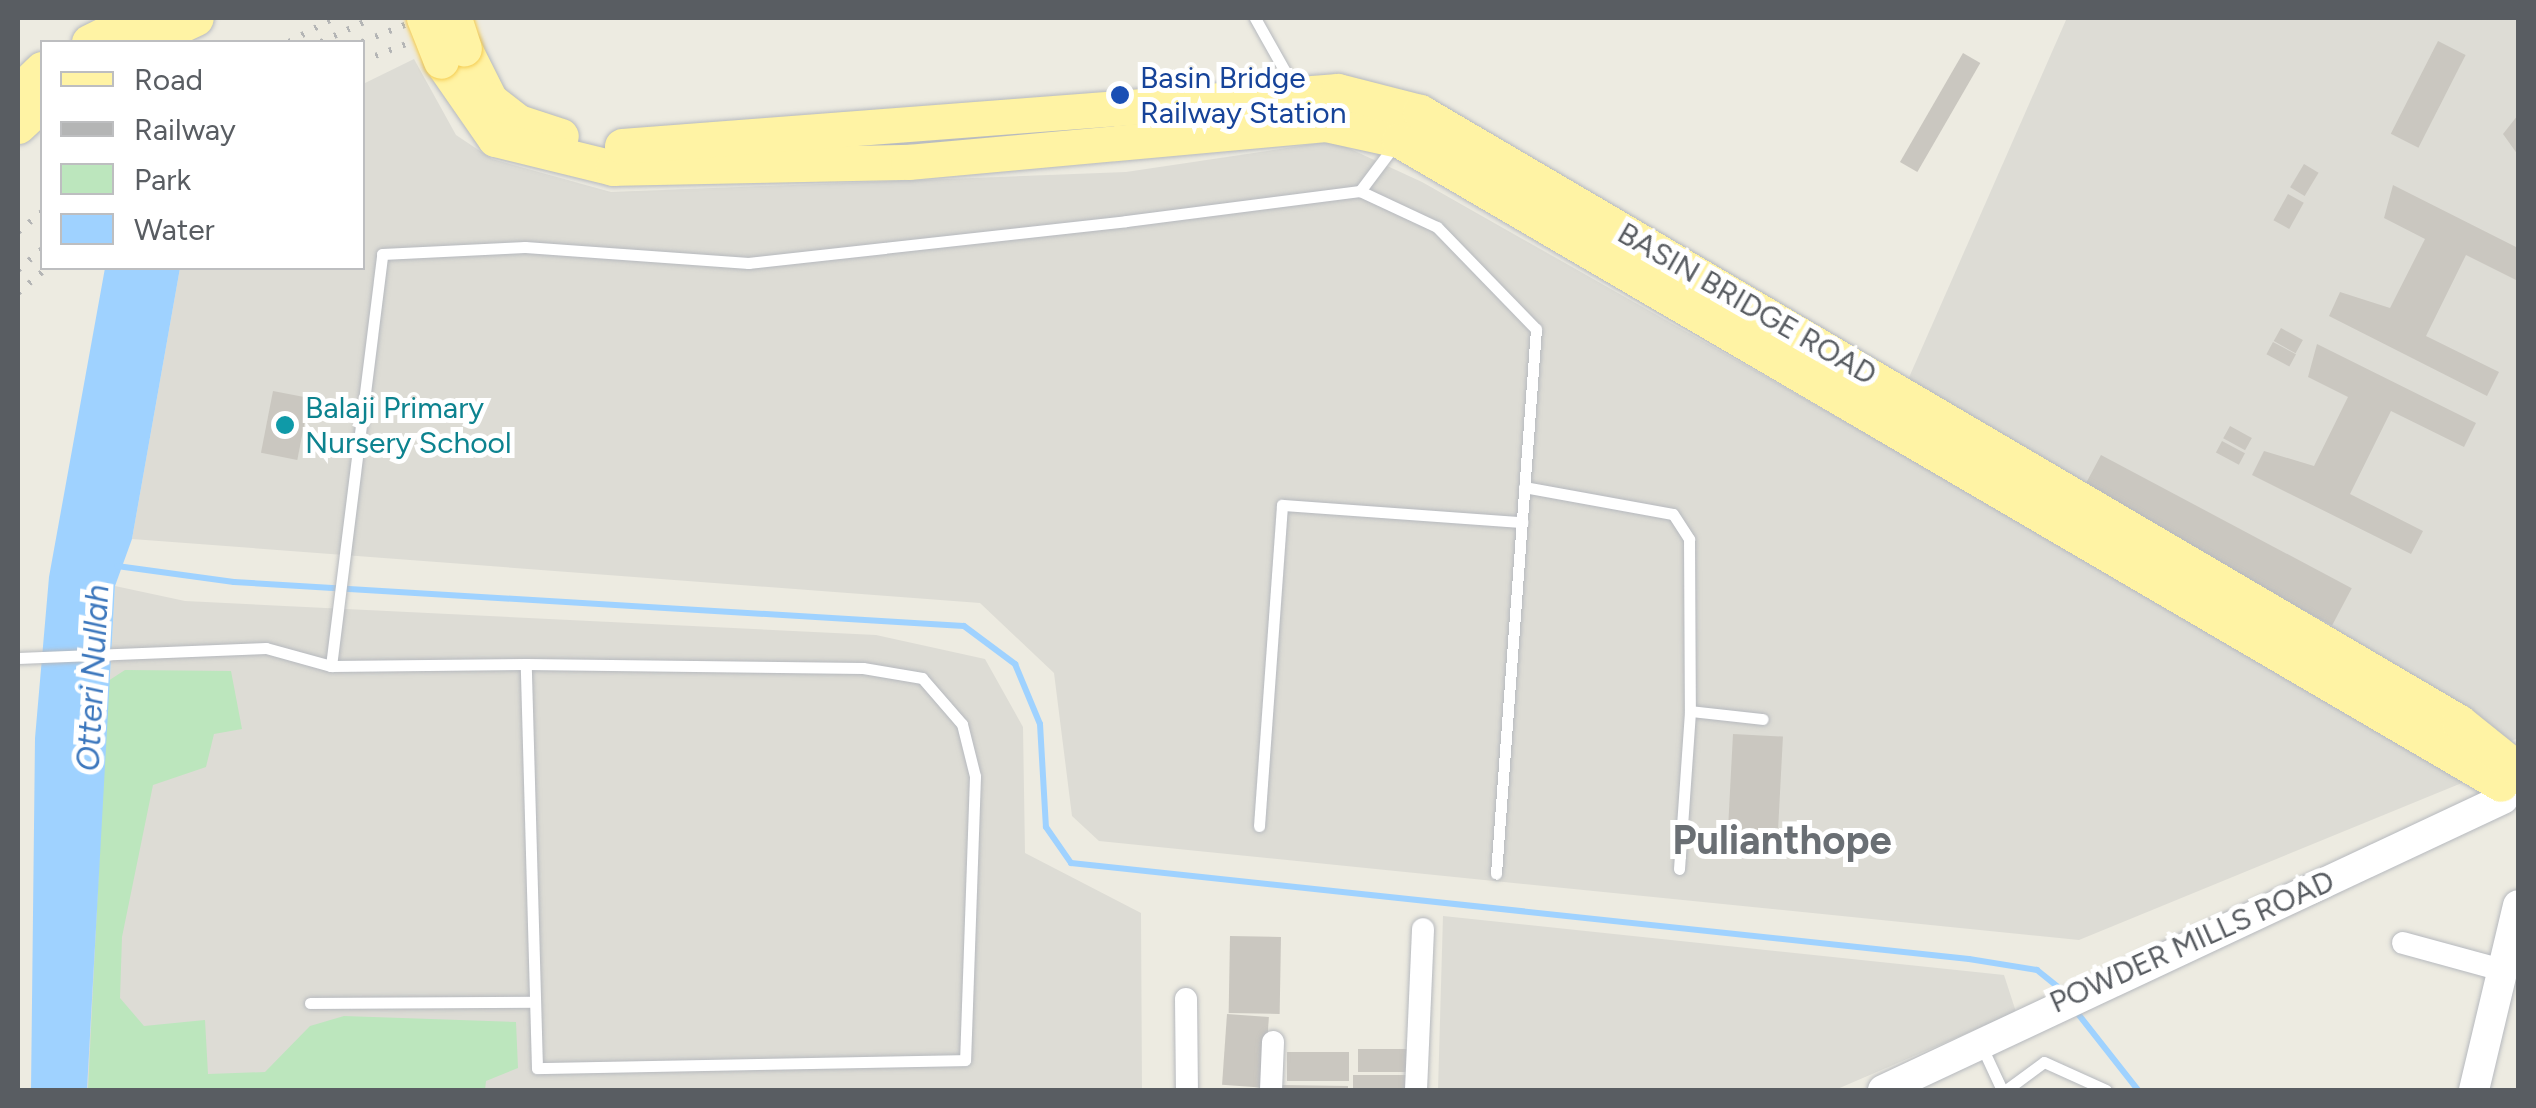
<!DOCTYPE html>
<html>
<head>
<meta charset="utf-8">
<style>
  body { margin:0 }
  #map { position:relative; width:2536px; height:1108px; overflow:hidden; background:#edebe1; font-family:Figtree,sans-serif }
  div>[style] { position:absolute }
  .industrial>* { inset:0; background:#dddcd5 }
  .green>* { inset:0; background:#bce6bd }
  .water>* { inset:0; background:#9fd2ff }
  .stream>* { height:6px; margin:-3px; padding:0 3px; transform-origin:3px; border-radius:3px; background:#9fd2ff }
  .building>* { inset:0; background:#cac7c0; transform-origin:0 0 }
  .roads { filter:drop-shadow(0 0 2px #b6b9be) drop-shadow(0 0 2px #b6b9be) }
  .lane>* { height:11px; margin:-5.5px; padding:0 5.5px; transform-origin:5.5px; border-radius:5.5px; background:#fff }
  .street>* { height:22px; margin:-11px; padding:0 11px; transform-origin:11px; border-radius:11px; background:#fff }
  .secondary>* { height:30px; margin:-15px; padding:0 15px; transform-origin:15px; border-radius:15px; background:#fff }
  .primary>* { height:35px; margin:-17.5px; padding:0 17.5px; transform-origin:17.5px; border-radius:17.5px; background:#fff3a4 }
  .rail>* { height:6px; margin-top:-3px; transform-origin:0; background:repeating-linear-gradient(90deg,#b4b5b5 0 2.5px,transparent 0 14.5px) }
  .bridges { filter:drop-shadow(0 0 2px #f5cc51) drop-shadow(0 0 2px #f5cc51) }
  .primary-bridge>* { height:35px; margin:-17.5px; padding:0 17.5px; transform-origin:17.5px; border-radius:17.5px; background:#fff3a4 }
  .dots>* { width:28px; height:28px; translate:-50% -50%; box-sizing:border-box; border:5px solid #fff; border-radius:50% }
  span { translate:-50% -50%; white-space:nowrap; text-align:center; line-height:1.15; -webkit-text-stroke:10px #fff; paint-order:stroke }
  .transit-label { font-size:30px; color:#164399 }
  .left { translate:0 -50%; text-align:left }
  .street-label { font-size:30px; color:#595d62 }
  .culture-label { font-size:30px; color:#0d838f }
  .water-label { font-size:32px; color:#3c77bd; font-style:italic }
  .district-label { font-size:40px; color:#6a6f74; font-weight:700 }
  .frame { position:absolute; inset:0; border:20px solid #595d62; pointer-events:none }
  .legend { position:absolute; left:40px; top:40px; width:325px; height:230px; box-sizing:border-box; background:#fff; border:2px solid #bdbec0; margin:0; padding:12px 18px; list-style:none; font-size:30px; color:#595d62 }
  .legend li { display:flex; align-items:center; gap:20px; height:50px }
  .legend b { width:50px; border:2px solid #bdbec0 }
</style>
</head>
<body>
<div id="map">
  <div class="industrial">
    <div style="clip-path:polygon(2518px 18px,2518px 739px,2508px 741px,1907px 382px,2066px 20px)"></div>
    <div style="clip-path:polygon(414px 59px,456px 135px,492px 159px,611px 192px,1126px 172px,1333px 141px,1422px 182px,2474px 778px,2079px 940px,1099px 841px,1072px 816px,1054px 673px,980px 603px,132px 539px,180px 268px,362px 268px,363px 84px)"></div>
    <div style="clip-path:polygon(115px 586px,185px 601px,876px 635px,985px 659px,1023px 727px,1025px 853px,1141px 913px,1142px 1090px,87px 1090px)"></div>
    <div style="clip-path:polygon(1443px 916px,2004px 975px,2016px 1012px,1835px 1090px,1438px 1090px)"></div>
  </div>
  <div class="green">
    <div style="clip-path:polygon(125px 670px,231px 671px,242px 729px,214px 734px,206px 767px,153px 785px,122px 937px,120px 998px,144px 1026px,205px 1020px,208px 1074px,265px 1072px,310px 1026px,344px 1016px,516px 1022px,518px 1068px,486px 1081px,485px 1090px,88px 1090px,108px 681px)"></div>
  </div>
  <div class="water">
    <div style="clip-path:polygon(105px 268px,180px 268px,132px 539px,115px 586px,87px 1090px,31px 1090px,35px 738px,49px 577px)"></div>
  </div>
  <div class="stream">
    <div style="left:117px;top:566px;width:118px;rotate:7.8deg"></div>
    <div style="left:234px;top:582px;width:731px;rotate:3.45deg"></div>
    <div style="left:964px;top:626px;width:64px;rotate:36.7deg"></div>
    <div style="left:1015px;top:664px;width:65px;rotate:67.4deg"></div>
    <div style="left:1040px;top:724px;width:103px;rotate:86.7deg"></div>
    <div style="left:1046px;top:827px;width:44px;rotate:55.2deg"></div>
    <div style="left:1071px;top:863px;width:903px;rotate:6.1deg"></div>
    <div style="left:1969px;top:959px;width:69px;rotate:9.2deg"></div>
    <div style="left:2037px;top:970px;width:38px;rotate:39deg"></div>
    <div style="left:2075px;top:1010px;width:102px;rotate:51.8deg"></div>
  </div>
  <div class="building">
    <div style="left:2438px;top:41px;width:31px;height:104px;rotate:27deg"></div>
    <div style="left:1963px;top:53px;width:20px;height:126px;rotate:30deg"></div>
    <div style="clip-path:polygon(2518px 115px,2518px 155px,2503px 134px)"></div>
    <div style="left:2304px;top:164px;width:17px;height:27px;rotate:31deg"></div>
    <div style="clip-path:polygon(2393px 185px,2518px 248px,2518px 281px,2466px 255px,2426px 336px,2499px 372px,2487px 396px,2329px 316px,2340px 292px,2390px 308px,2425px 239px,2384px 218px)"></div>
    <div style="left:2288px;top:194px;width:18px;height:30px;rotate:29deg"></div>
    <div style="left:2281px;top:328px;width:25px;height:15px;rotate:29deg"></div>
    <div style="left:2273px;top:342px;width:26px;height:14px;rotate:28deg"></div>
    <div style="clip-path:polygon(2317px 344px,2476px 423px,2464px 447px,2391px 411px,2350px 494px,2423px 531px,2411px 554px,2252px 475px,2264px 451px,2314px 466px,2348px 397px,2308px 377px)"></div>
    <div style="left:273px;top:391px;width:37px;height:63px;rotate:11deg"></div>
    <div style="left:2230px;top:426px;width:25px;height:14px;rotate:29deg"></div>
    <div style="left:2222px;top:441px;width:26px;height:13px;rotate:28deg"></div>
    <div style="left:2101px;top:455px;width:284px;height:42px;rotate:28deg"></div>
    <div style="left:1733px;top:734px;width:50px;height:123px;rotate:3deg"></div>
    <div style="left:1230px;top:936px;width:51px;height:77px;rotate:1deg"></div>
    <div style="left:1227px;top:1014px;width:42px;height:71px;rotate:4deg"></div>
    <div style="left:1358px;top:1049px;width:50px;height:23px"></div>
    <div style="left:1287px;top:1052px;width:62px;height:29px"></div>
    <div style="left:1353px;top:1075px;width:55px;height:15px"></div>
    <div style="clip-path:polygon(1281px 1085px,1348px 1086px,1348px 1090px,1281px 1090px)"></div>
  </div>
  <div class="roads">
    <div class="lane">
      <div style="left:1255px;top:18px;width:84px;rotate:60.7deg"></div>
      <div style="left:1360px;top:191px;width:85px;rotate:25.1deg"></div>
      <div style="left:1437px;top:227px;width:142px;rotate:45.9deg"></div>
      <div style="left:1536px;top:329px;width:546px;rotate:94.2deg"></div>
      <div style="left:1524px;top:487px;width:151px;rotate:10.3deg"></div>
      <div style="left:1673px;top:514px;width:30px;rotate:57deg"></div>
      <div style="left:1689px;top:539px;width:172px;rotate:89.7deg"></div>
      <div style="left:18px;top:658px;width:248px;rotate:-2.3deg"></div>
      <div style="left:266px;top:648px;width:67px;rotate:15.5deg"></div>
      <div style="left:331px;top:666px;width:195px;rotate:-0.6deg"></div>
      <div style="left:526px;top:664px;width:337px;rotate:0.7deg"></div>
      <div style="left:863px;top:668px;width:60px;rotate:9.6deg"></div>
      <div style="left:922px;top:678px;width:61px;rotate:49deg"></div>
      <div style="left:962px;top:724px;width:54px;rotate:76deg"></div>
      <div style="left:975px;top:776px;width:284px;rotate:92deg"></div>
      <div style="left:965px;top:1060px;width:428px;rotate:178.9deg"></div>
      <div style="left:537px;top:1068px;width:404px;rotate:-91.6deg"></div>
      <div style="left:331px;top:666px;width:415px;rotate:-82.9deg"></div>
      <div style="left:382px;top:254px;width:143px;rotate:-2.8deg"></div>
      <div style="left:525px;top:247px;width:224px;rotate:4.1deg"></div>
      <div style="left:748px;top:263px;width:380px;rotate:-6.3deg"></div>
      <div style="left:1126px;top:221px;width:236px;rotate:-7.3deg"></div>
      <div style="left:1360px;top:191px;width:60px;rotate:-53.1deg"></div>
      <div style="left:1259px;top:826px;width:322px;rotate:-85.9deg"></div>
      <div style="left:1282px;top:505px;width:241px;rotate:4.1deg"></div>
      <div style="left:1679px;top:869px;width:158px;rotate:-86deg"></div>
      <div style="left:1690px;top:711px;width:73px;rotate:6.3deg"></div>
      <div style="left:310px;top:1003px;width:222px;rotate:-0.3deg"></div>
      <div style="left:1982px;top:1047px;width:47px;rotate:65.1deg"></div>
      <div style="left:2006px;top:1090px;width:47px;rotate:-36.4deg"></div>
      <div style="left:2044px;top:1062px;width:68px;rotate:24.3deg"></div>
    </div>
    <div class="street">
      <div style="left:2403px;top:943px;width:103px;rotate:15.3deg"></div>
      <div style="left:1186px;top:999px;width:91px;rotate:89.4deg"></div>
      <div style="left:1271px;top:1090px;width:48px;rotate:-87.6deg"></div>
      <div style="left:1416px;top:1090px;width:161px;rotate:-87.5deg"></div>
    </div>
    <div class="secondary">
      <div style="left:1883px;top:1090px;width:685px;rotate:-25.14deg"></div>
      <div style="left:2474px;top:1090px;width:190px;rotate:-76.6deg"></div>
    </div>
    <div class="primary">
      <div style="left:89px;top:42px;width:55px;rotate:-26.1deg"></div>
      <div style="left:145px;top:42px;width:56px;rotate:-25.2deg"></div>
      <div style="left:464px;top:48px;width:58px;rotate:63.4deg"></div>
      <div style="left:490px;top:100px;width:36px;rotate:38deg"></div>
      <div style="left:518px;top:122px;width:45px;rotate:18deg"></div>
      <div style="left:441px;top:61px;width:95px;rotate:55.3deg"></div>
      <div style="left:495px;top:139px;width:122px;rotate:13.8deg"></div>
      <div style="left:613px;top:168px;width:295px;rotate:-1.2deg"></div>
      <div style="left:908px;top:162px;width:419px;rotate:-5.2deg"></div>
      <div style="left:1325px;top:124px;width:76px;rotate:12.2deg"></div>
      <div style="left:1399px;top:140px;width:1276px;rotate:30.3deg"></div>
      <div style="left:18px;top:92px;width:33px;rotate:-44deg"></div>
      <div style="left:18px;top:126px;width:33px;rotate:-43deg"></div>
      <div style="left:622px;top:146px;width:718px;rotate:-4.39deg"></div>
      <div style="left:1338px;top:91px;width:85px;rotate:14.4deg"></div>
      <div style="left:1420px;top:112px;width:1205px;rotate:30.42deg"></div>
      <div style="left:2459px;top:722px;width:72px;rotate:38.8deg"></div>
    </div>
  </div>
  <div class="rail">
    <div style="left:289px;top:42px;width:51px;rotate:-28.1deg"></div>
    <div style="left:321px;top:42px;width:57px;rotate:-24.8deg"></div>
    <div style="left:362px;top:42px;width:65px;rotate:-21.8deg"></div>
    <div style="left:362px;top:61px;width:120px;rotate:-21deg"></div>
    <div style="left:18px;top:232px;width:31px;rotate:-40deg"></div>
    <div style="left:18px;top:270px;width:32px;rotate:-41deg"></div>
    <div style="left:18px;top:293px;width:38px;rotate:-41deg"></div>
  </div>
  <div class="bridges">
    <div class="primary-bridge">
      <div style="left:424px;top:18px;width:46px;rotate:68.4deg"></div>
      <div style="left:454px;top:18px;width:32px;rotate:72deg"></div>
    </div>
  </div>
  <div class="dots">
    <div style="left:1120px;top:95px;background:#1a4fb4"></div>
    <div style="left:285px;top:425px;background:#0f9aa8"></div>
  </div>
  <div class="transit-label">
    <span class="left" style="left:1140px;top:95px">Basin Bridge<br>Railway Station</span>
  </div>
  <div class="street-label">
    <span style="left:1747px;top:304px;rotate:30deg">BASIN BRIDGE ROAD</span>
    <span style="left:2192px;top:942px;rotate:-24deg">POWDER MILLS ROAD</span>
  </div>
  <div class="culture-label">
    <span class="left" style="left:305px;top:425px">Balaji Primary<br>Nursery School</span>
  </div>
  <div class="water-label">
    <span style="left:93px;top:678px;rotate:-87deg">Otteri Nullah</span>
  </div>
  <div class="district-label">
    <span style="left:1782px;top:840px">Pulianthope</span>
  </div>
  <div class="frame"></div>
  <ul class="legend">
  <li><b style="height:12px;background:#fff3a4"></b>Road</li>
  <li><b style="height:12px;background:#b4b5b5"></b>Railway</li>
  <li><b style="height:28px;background:#bce6bd"></b>Park</li>
  <li><b style="height:28px;background:#9fd2ff"></b>Water</li>
  </ul>
</div>
</body>
</html>
